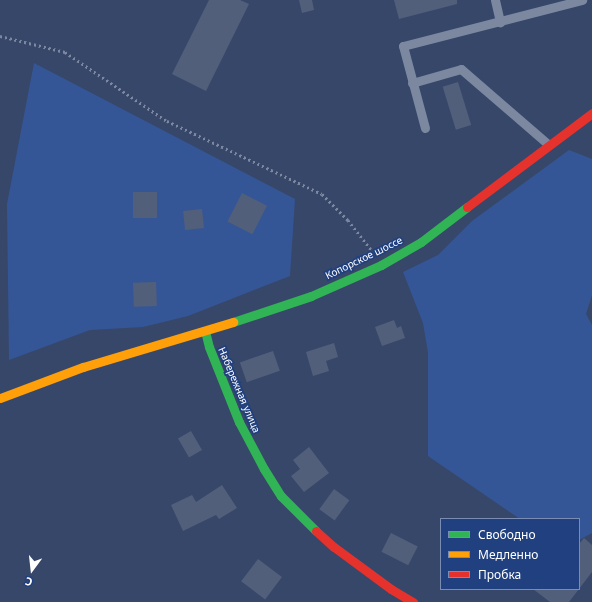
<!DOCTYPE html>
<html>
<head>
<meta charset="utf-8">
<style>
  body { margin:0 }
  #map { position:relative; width:592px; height:602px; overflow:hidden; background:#374769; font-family:"Noto Sans",sans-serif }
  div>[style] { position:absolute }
  .green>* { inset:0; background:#355696 }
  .building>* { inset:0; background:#525f7b; transform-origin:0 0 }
  .path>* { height:2.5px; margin-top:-1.25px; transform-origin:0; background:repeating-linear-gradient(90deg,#7c88a0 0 2px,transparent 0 5px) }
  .lane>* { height:9px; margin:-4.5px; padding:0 4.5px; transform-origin:4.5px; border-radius:4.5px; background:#7c88a0 }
  .fast>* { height:9px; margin:-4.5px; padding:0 4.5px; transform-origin:4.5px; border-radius:4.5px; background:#30b455 }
  .slow>* { height:9px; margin:-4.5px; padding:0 4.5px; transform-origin:4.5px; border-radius:4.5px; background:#ff9f0a }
  .jam>* { height:9px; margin:-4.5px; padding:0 4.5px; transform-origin:4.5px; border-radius:4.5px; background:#e5322d }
  span { translate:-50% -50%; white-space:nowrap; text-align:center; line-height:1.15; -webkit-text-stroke:3.5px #21407f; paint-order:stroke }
  .street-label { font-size:10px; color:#fff }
  .legend { position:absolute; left:440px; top:518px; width:140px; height:72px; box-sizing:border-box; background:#21407f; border:1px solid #7a8cb2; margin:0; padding:5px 7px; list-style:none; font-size:12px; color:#fff }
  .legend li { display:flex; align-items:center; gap:8px; height:20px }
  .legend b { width:20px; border:1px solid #7a8cb2 }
  .north { position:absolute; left:12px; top:550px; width:40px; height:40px; -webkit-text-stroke:3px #21407f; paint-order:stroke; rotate:195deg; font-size:11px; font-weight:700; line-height:16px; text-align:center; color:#fff }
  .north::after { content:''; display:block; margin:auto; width:14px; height:18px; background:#fff; clip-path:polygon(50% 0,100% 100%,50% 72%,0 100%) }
</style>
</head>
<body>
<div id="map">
  <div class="green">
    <div style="clip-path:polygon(34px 63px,295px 199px,290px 276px,188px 316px,143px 327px,90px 330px,9px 360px,7px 204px)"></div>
    <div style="clip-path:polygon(569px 150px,592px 159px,592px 295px,586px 314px,592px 325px,592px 533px,579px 540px,579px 519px,520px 519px,428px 456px,428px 353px,423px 323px,403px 272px,438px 255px,472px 221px)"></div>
  </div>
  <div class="building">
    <div style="clip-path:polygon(209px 0,240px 0,249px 4px,206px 91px,172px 74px)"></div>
    <div style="clip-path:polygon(299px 0,312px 0,314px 10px,302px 13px)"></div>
    <div style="clip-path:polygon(394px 0,457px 0,457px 4px,399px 19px)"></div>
    <div style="left:458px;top:82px;width:45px;height:16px;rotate:73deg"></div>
    <div style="left:133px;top:192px;width:24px;height:26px"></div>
    <div style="left:242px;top:193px;width:28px;height:32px;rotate:27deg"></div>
    <div style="left:202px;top:209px;width:19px;height:19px;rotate:84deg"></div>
    <div style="left:156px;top:282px;width:24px;height:23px;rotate:88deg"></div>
    <div style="clip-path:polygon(394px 320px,397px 328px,401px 326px,405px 338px,382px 346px,375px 327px)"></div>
    <div style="clip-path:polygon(334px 343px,338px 357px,326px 361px,329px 371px,313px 376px,306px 352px)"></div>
    <div style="left:273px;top:351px;width:21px;height:35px;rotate:71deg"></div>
    <div style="left:191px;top:431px;width:22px;height:15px;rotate:60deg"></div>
    <div style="clip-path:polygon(309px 447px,329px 473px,304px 492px,291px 476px,300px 469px,293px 460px)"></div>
    <div style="clip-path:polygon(222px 485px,237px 508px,219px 519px,216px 515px,183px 531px,171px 505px,192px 495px,196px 502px)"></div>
    <div style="left:334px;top:489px;width:19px;height:25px;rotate:36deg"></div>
    <div style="left:391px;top:533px;width:30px;height:21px;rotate:27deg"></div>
    <div style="clip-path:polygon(584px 538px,592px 545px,592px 572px,569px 602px,550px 602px,533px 589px,579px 589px,579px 544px)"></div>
    <div style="left:258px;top:559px;width:30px;height:28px;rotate:37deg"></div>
  </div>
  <div class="path">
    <div style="left:0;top:36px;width:67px;rotate:13.8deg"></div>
    <div style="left:65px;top:52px;width:123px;rotate:34.1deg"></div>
    <div style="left:167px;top:121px;width:171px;rotate:25.2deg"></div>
    <div style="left:322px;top:194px;width:37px;rotate:45deg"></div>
    <div style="left:348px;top:220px;width:39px;rotate:52deg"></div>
  </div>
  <div class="lane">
    <div style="left:495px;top:0;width:23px;rotate:77deg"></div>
    <div style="left:412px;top:83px;width:51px;rotate:-15.9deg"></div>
    <div style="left:461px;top:69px;width:116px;rotate:40.8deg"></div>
    <div style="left:425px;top:128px;width:85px;rotate:-105deg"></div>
    <div style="left:403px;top:46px;width:185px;rotate:-14.4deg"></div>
  </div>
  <div class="fast">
    <div style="left:233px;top:322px;width:82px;rotate:-18.4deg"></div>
    <div style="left:311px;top:296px;width:77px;rotate:-23.9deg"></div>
    <div style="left:381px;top:265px;width:46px;rotate:-29.9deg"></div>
    <div style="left:421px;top:242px;width:58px;rotate:-37.3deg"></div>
    <div style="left:205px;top:331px;width:16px;rotate:76deg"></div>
    <div style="left:209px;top:347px;width:81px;rotate:68.2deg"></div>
    <div style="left:239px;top:422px;width:53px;rotate:62deg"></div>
    <div style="left:264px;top:469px;width:32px;rotate:58deg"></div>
    <div style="left:281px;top:496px;width:49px;rotate:45deg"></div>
  </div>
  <div class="slow">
    <div style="left:0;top:398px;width:89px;rotate:-20.5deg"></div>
    <div style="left:83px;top:367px;width:157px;rotate:-16.7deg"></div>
  </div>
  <div class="jam">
    <div style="left:467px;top:207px;width:156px;rotate:-36.9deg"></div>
    <div style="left:316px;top:531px;width:24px;rotate:42deg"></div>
    <div style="left:334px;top:547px;width:71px;rotate:36.4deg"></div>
    <div style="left:391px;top:589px;width:26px;rotate:31deg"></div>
  </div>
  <div class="street-label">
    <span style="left:364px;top:258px;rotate:-26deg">Копорское шоссе</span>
    <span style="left:239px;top:390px;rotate:67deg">Набережная улица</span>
  </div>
  <ul class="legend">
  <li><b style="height:5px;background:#30b455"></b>Свободно</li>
  <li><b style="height:5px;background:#ff9f0a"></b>Медленно</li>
  <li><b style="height:5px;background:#e5322d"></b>Пробка</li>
  </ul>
  <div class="north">С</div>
</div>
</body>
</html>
